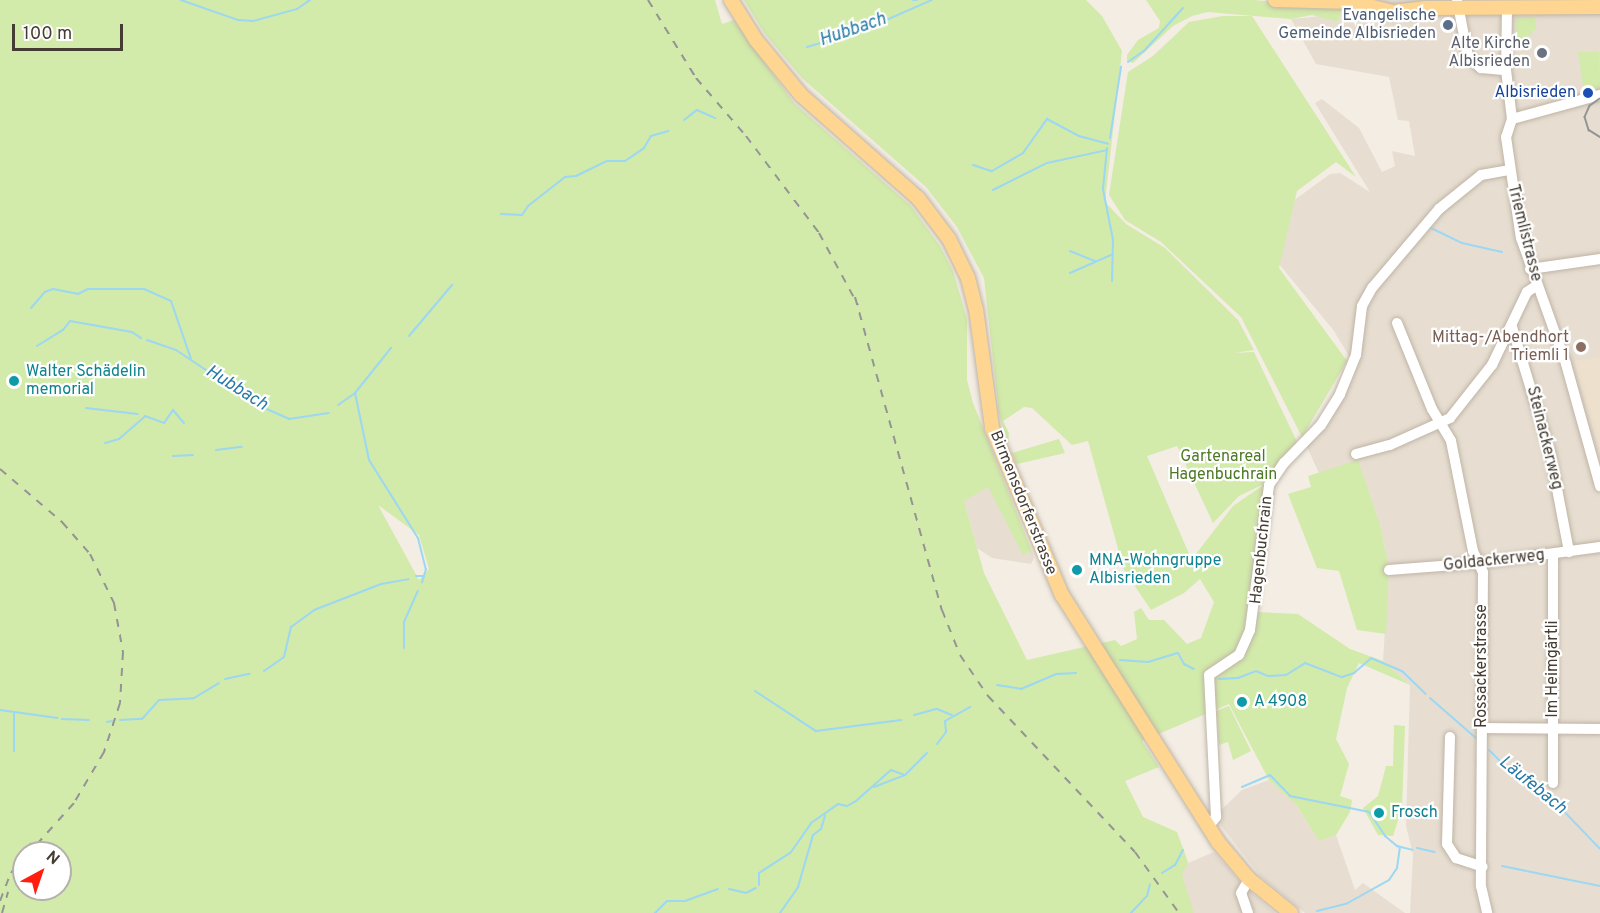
<!DOCTYPE html>
<html>
<head>
<meta charset="utf-8">
<style>
  body { margin:0 }
  #map { position:relative; width:1600px; height:913px; overflow:hidden; background:#f3ede4; font-family:Overpass,sans-serif }
  div>[style] { position:absolute }
  .residential>* { inset:0; background:#e7ded1 }
  .education>* { inset:0; background:#ede1cd }
  .green>* { inset:0; background:#d2eaaa }
  .stream>* { height:2px; margin:-1px; padding:0 1px; transform-origin:1px; border-radius:1px; background:#9cd7f3 }
  .roads { filter:drop-shadow(0 0 2px #bfb4a6) drop-shadow(0 0 2px #bfb4a6) }
  .minor>* { height:10px; margin:-5px; padding:0 5px; transform-origin:5px; border-radius:5px; background:#fff }
  .major>* { height:14px; margin:-7px; padding:0 7px; transform-origin:7px; border-radius:7px; background:#ffd691 }
  .tram>* { height:1.5px; margin:-0.75px; padding:0 0.75px; transform-origin:0.75px; border-radius:0.75px; background:#949494 }
  .rail>* { height:2px; margin-top:-1px; transform-origin:0; background:repeating-linear-gradient(90deg,#949494 0 8px,transparent 0 16px) }
  .dots>* { width:16px; height:16px; translate:-50% -50%; box-sizing:border-box; border:3px solid #fff; border-radius:50% }
  span { translate:-50% -50%; white-space:nowrap; text-align:center; line-height:1.15; -webkit-text-stroke:4.5px #fff; paint-order:stroke }
  .service-label { font-size:16px; color:#4e5e75 }
  .right { translate:-100% -50%; text-align:right }
  .worship-label { font-size:16px; color:#5b616d }
  .transit-label { font-size:16px; color:#164399 }
  .street-label { font-size:16px; color:#453d33 }
  .education-label { font-size:16px; color:#785e54 }
  .culture-label { font-size:16px; color:#0d838f }
  .left { translate:0 -50%; text-align:left }
  .park-label { font-size:16px; color:#4c7924 }
  .water-label { font-size:18px; color:#267aa6; font-style:italic }
  .north { position:absolute; left:12px; top:841px; width:60px; height:60px; box-sizing:border-box; background:#fff; border:2px solid #b5b1ad; border-radius:50%; rotate:40deg; font-size:16px; font-weight:700; line-height:24px; text-align:center; color:#453d33 }
  .north::after { content:''; display:block; margin:auto; width:21px; height:27px; background:#ff1e0f; clip-path:polygon(50% 0,100% 100%,50% 72%,0 100%) }
  .scale { position:absolute; left:12px; top:24px; width:111px; height:27px; box-sizing:border-box; border:3px solid #453d33; border-top:0; padding-left:8px; font-size:18px; line-height:21px; white-space:nowrap; color:#453d33; -webkit-text-stroke:4px #fff; paint-order:stroke }
</style>
</head>
<body>
<div id="map">
  <div class="residential">
    <div style="clip-path:polygon(1279px 0,1600px 0,1600px 913px,1410px 913px,1413px 854px,1406px 826px,1410px 685px,1383px 661px,1389px 568px,1380px 524px,1358px 461px,1319px 473px,1306px 445px,1352px 361px,1334px 331px,1279px 264px,1289px 204px,1330px 174px,1340px 173px,1370px 192px,1315px 103px,1322px 99px,1359px 128px,1382px 172px,1395px 166px,1392px 151px,1415px 156px,1409px 121px,1398px 120px,1389px 77px,1316px 64px,1291px 19px,1323px 16px,1338px 22px,1342px 8px)"></div>
    <div style="clip-path:polygon(988px 486px,1023px 554px,1032px 551px,1034px 558px,1031px 564px,992px 558px,977px 548px,964px 501px)"></div>
    <div style="clip-path:polygon(1269px 780px,1297px 806px,1319px 841px,1336px 835px,1355px 890px,1363px 883px,1405px 913px,1305px 913px,1261px 877px,1219px 823px,1220px 811px,1242px 790px)"></div>
    <div style="clip-path:polygon(1214px 852px,1246px 888px,1275px 913px,1194px 913px,1169px 871px)"></div>
  </div>
  <div class="education">
    <div style="clip-path:polygon(1600px 357px,1600px 453px,1574px 361px)"></div>
  </div>
  <div class="green">
    <div style="clip-path:polygon(evenodd,0 0,715px 0,722px 24px,734px 20px,794px 103px,911px 206px,940px 246px,953px 271px,967px 319px,967px 380px,973px 403px,1032px 551px,1023px 555px,988px 487px,964px 501px,984px 573px,1027px 660px,1115px 640px,1121px 646px,1137px 639px,1134px 612px,1141px 608px,1149px 620px,1164px 620px,1187px 644px,1201px 638px,1214px 602px,1200px 579px,1184px 593px,1151px 610px,1124px 570px,1088px 441px,1072px 445px,1032px 408px,1024px 407px,1003px 421px,1009px 433px,1008px 444px,999px 414px,984px 278px,957px 227px,926px 187px,803px 79px,765px 34px,744px 0,1086px 0,1102px 16px,1122px 51px,1105px 202px,1126px 224px,1165px 248px,1238px 320px,1254px 350px,1234px 353px,1254px 352px,1299px 446px,1266px 483px,1239px 496px,1213px 523px,1177px 446px,1147px 456px,1189px 554px,1189px 563px,1233px 506px,1265px 484px,1256px 612px,1298px 614px,1350px 649px,1383px 661px,1410px 685px,1359px 663px,1347px 688px,1336px 739px,1349px 764px,1340px 796px,1352px 800px,1350px 812px,1336px 835px,1319px 841px,1297px 806px,1269px 780px,1229px 704px,1142px 741px,1159px 767px,1125px 781px,1143px 817px,1177px 832px,1188px 862px,1182px 875px,1194px 913px,0 913px,0 0,378px 505px,419px 535px,429px 569px,419px 580px,378px 505px,0 0,24px 853px,60px 853px,60px 889px,24px 889px,24px 853px)"></div>
    <div style="clip-path:polygon(1146px 0,1254px 0,1342px 8px,1338px 22px,1312px 15px,1291px 19px,1208px 12px,1192px 16px,1173px 26px,1133px 63px,1127px 61px,1127px 55px,1138px 40px,1159px 28px,1160px 21px)"></div>
    <div style="clip-path:polygon(1223px 16px,1252px 16px,1356px 177px,1336px 162px,1297px 191px,1279px 268px,1347px 361px,1302px 437px,1241px 317px,1161px 242px,1125px 220px,1109px 195px,1128px 72px,1153px 56px,1189px 22px)"></div>
    <div style="clip-path:polygon(1516px 17px,1535px 17px,1536px 29px,1517px 47px)"></div>
    <div style="clip-path:polygon(1578px 52px,1599px 52px,1600px 88px,1584px 92px)"></div>
    <div style="clip-path:polygon(1059px 439px,1065px 453px,1017px 464px,1012px 453px)"></div>
    <div style="clip-path:polygon(1358px 460px,1380px 524px,1389px 568px,1386px 634px,1357px 630px,1339px 571px,1317px 568px,1288px 494px,1311px 487px,1308px 476px)"></div>
    <div style="clip-path:polygon(1229px 706px,1251px 751px,1233px 760px,1228px 742px,1219px 745px,1216px 711px)"></div>
    <div style="clip-path:polygon(1394px 725px,1405px 726px,1402px 808px,1393px 836px,1378px 835px,1363px 808px,1378px 796px,1386px 766px,1393px 766px)"></div>
  </div>
  <div class="stream">
    <div style="left:181px;top:0;width:60px;rotate:19.3deg"></div>
    <div style="left:238px;top:20px;width:15px;rotate:4deg"></div>
    <div style="left:253px;top:21px;width:46px;rotate:-15.3deg"></div>
    <div style="left:297px;top:9px;width:16px;rotate:-35deg"></div>
    <div style="left:913px;top:0;width:4px"></div>
    <div style="left:807px;top:47px;width:56px;rotate:-16.5deg"></div>
    <div style="left:861px;top:31px;width:77px;rotate:-23.6deg"></div>
    <div style="left:1128px;top:62px;width:19px;rotate:-35deg"></div>
    <div style="left:1144px;top:51px;width:58px;rotate:-47.8deg"></div>
    <div style="left:684px;top:120px;width:16px;rotate:-38deg"></div>
    <div style="left:697px;top:110px;width:20px;rotate:24deg"></div>
    <div style="left:1110px;top:138px;width:72px;rotate:-81.2deg"></div>
    <div style="left:1107px;top:148px;width:41px;rotate:95.6deg"></div>
    <div style="left:1103px;top:189px;width:52px;rotate:78.9deg"></div>
    <div style="left:1113px;top:240px;width:41px;rotate:91.4deg"></div>
    <div style="left:973px;top:165px;width:20px;rotate:18deg"></div>
    <div style="left:992px;top:171px;width:36px;rotate:-30deg"></div>
    <div style="left:1023px;top:153px;width:42px;rotate:-54.8deg"></div>
    <div style="left:1047px;top:119px;width:36px;rotate:28deg"></div>
    <div style="left:1079px;top:136px;width:30px;rotate:15deg"></div>
    <div style="left:993px;top:190px;width:60px;rotate:-26.6deg"></div>
    <div style="left:1047px;top:163px;width:61px;rotate:-12.2deg"></div>
    <div style="left:501px;top:214px;width:21px;rotate:3deg"></div>
    <div style="left:522px;top:215px;width:11px;rotate:-56deg"></div>
    <div style="left:528px;top:206px;width:47px;rotate:-38.1deg"></div>
    <div style="left:565px;top:177px;width:11px;rotate:-5deg"></div>
    <div style="left:576px;top:176px;width:34px;rotate:-26deg"></div>
    <div style="left:607px;top:161px;width:18px"></div>
    <div style="left:625px;top:161px;width:23px;rotate:-34deg"></div>
    <div style="left:644px;top:148px;width:14px;rotate:-60deg"></div>
    <div style="left:651px;top:136px;width:18px;rotate:-16deg"></div>
    <div style="left:1431px;top:228px;width:34px;rotate:26deg"></div>
    <div style="left:1462px;top:243px;width:41px;rotate:12.7deg"></div>
    <div style="left:1070px;top:251px;width:27px;rotate:22deg"></div>
    <div style="left:1070px;top:273px;width:45px;rotate:-23.7deg"></div>
    <div style="left:31px;top:308px;width:21px;rotate:-49deg"></div>
    <div style="left:45px;top:292px;width:9px;rotate:-21deg"></div>
    <div style="left:53px;top:289px;width:25px;rotate:11deg"></div>
    <div style="left:78px;top:294px;width:11px;rotate:-27deg"></div>
    <div style="left:88px;top:289px;width:56px"></div>
    <div style="left:144px;top:289px;width:30px;rotate:24deg"></div>
    <div style="left:171px;top:301px;width:61px;rotate:71deg"></div>
    <div style="left:409px;top:336px;width:67px;rotate:-49.9deg"></div>
    <div style="left:147px;top:340px;width:31px;rotate:19deg"></div>
    <div style="left:176px;top:350px;width:101px;rotate:33.7deg"></div>
    <div style="left:260px;top:406px;width:32px;rotate:24deg"></div>
    <div style="left:289px;top:419px;width:40px;rotate:-8.5deg"></div>
    <div style="left:37px;top:346px;width:31px;rotate:-32deg"></div>
    <div style="left:63px;top:330px;width:11px;rotate:-52deg"></div>
    <div style="left:70px;top:321px;width:63px;rotate:10.1deg"></div>
    <div style="left:132px;top:332px;width:11px;rotate:34deg"></div>
    <div style="left:355px;top:393px;width:68px;rotate:78.2deg"></div>
    <div style="left:369px;top:460px;width:92px;rotate:57.9deg"></div>
    <div style="left:418px;top:538px;width:32px;rotate:76deg"></div>
    <div style="left:426px;top:569px;width:14px;rotate:107deg"></div>
    <div style="left:338px;top:405px;width:21px;rotate:-35deg"></div>
    <div style="left:355px;top:393px;width:58px;rotate:-51.3deg"></div>
    <div style="left:86px;top:408px;width:52px;rotate:6.6deg"></div>
    <div style="left:105px;top:443px;width:15px;rotate:-16deg"></div>
    <div style="left:119px;top:439px;width:35px;rotate:-41deg"></div>
    <div style="left:145px;top:416px;width:20px;rotate:20deg"></div>
    <div style="left:164px;top:423px;width:16px;rotate:-55deg"></div>
    <div style="left:173px;top:410px;width:17px;rotate:50deg"></div>
    <div style="left:216px;top:450px;width:26px;rotate:-7deg"></div>
    <div style="left:173px;top:456px;width:20px;rotate:-3deg"></div>
    <div style="left:416px;top:576px;width:8px"></div>
    <div style="left:404px;top:648px;width:26px;rotate:-90deg"></div>
    <div style="left:404px;top:622px;width:34px;rotate:-66deg"></div>
    <div style="left:1120px;top:660px;width:28px;rotate:4deg"></div>
    <div style="left:1148px;top:662px;width:31px;rotate:-17deg"></div>
    <div style="left:1178px;top:653px;width:13px;rotate:61deg"></div>
    <div style="left:1184px;top:664px;width:11px;rotate:27deg"></div>
    <div style="left:264px;top:671px;width:24px;rotate:-35deg"></div>
    <div style="left:284px;top:657px;width:31px;rotate:-77deg"></div>
    <div style="left:291px;top:627px;width:29px;rotate:-36deg"></div>
    <div style="left:314px;top:610px;width:72px;rotate:-21.2deg"></div>
    <div style="left:381px;top:584px;width:28px;rotate:-10deg"></div>
    <div style="left:225px;top:679px;width:25px;rotate:-12deg"></div>
    <div style="left:1219px;top:679px;width:19px;rotate:-3deg"></div>
    <div style="left:1238px;top:678px;width:19px;rotate:-21deg"></div>
    <div style="left:1256px;top:671px;width:13px;rotate:23deg"></div>
    <div style="left:1268px;top:676px;width:18px;rotate:-3deg"></div>
    <div style="left:1286px;top:675px;width:22px;rotate:-32deg"></div>
    <div style="left:1305px;top:663px;width:40px;rotate:21deg"></div>
    <div style="left:1342px;top:677px;width:13px;rotate:-18deg"></div>
    <div style="left:1354px;top:673px;width:23px;rotate:-41deg"></div>
    <div style="left:1371px;top:658px;width:34px;rotate:23deg"></div>
    <div style="left:1402px;top:671px;width:33px;rotate:44deg"></div>
    <div style="left:997px;top:685px;width:24px;rotate:9deg"></div>
    <div style="left:1021px;top:689px;width:39px;rotate:-23deg"></div>
    <div style="left:1057px;top:674px;width:19px;rotate:-3deg"></div>
    <div style="left:755px;top:691px;width:73px;rotate:33.3deg"></div>
    <div style="left:816px;top:731px;width:86px;rotate:-7.4deg"></div>
    <div style="left:1430px;top:698px;width:62px;rotate:41.1deg"></div>
    <div style="left:0;top:710px;width:58px;rotate:8deg"></div>
    <div style="left:14px;top:713px;width:38px;rotate:90deg"></div>
    <div style="left:914px;top:715px;width:24px;rotate:-15deg"></div>
    <div style="left:937px;top:709px;width:16px;rotate:22deg"></div>
    <div style="left:62px;top:719px;width:27px;rotate:2deg"></div>
    <div style="left:120px;top:720px;width:22px;rotate:-3deg"></div>
    <div style="left:142px;top:719px;width:25px;rotate:-48deg"></div>
    <div style="left:159px;top:700px;width:35px;rotate:-3deg"></div>
    <div style="left:194px;top:698px;width:29px;rotate:-31deg"></div>
    <div style="left:107px;top:722px;width:5px;rotate:-11deg"></div>
    <div style="left:937px;top:744px;width:15px;rotate:-53deg"></div>
    <div style="left:946px;top:732px;width:11px;rotate:-95deg"></div>
    <div style="left:945px;top:721px;width:29px;rotate:-29deg"></div>
    <div style="left:1489px;top:750px;width:31px;rotate:45deg"></div>
    <div style="left:1511px;top:772px;width:53px;rotate:34.3deg"></div>
    <div style="left:1555px;top:802px;width:65px;rotate:46.2deg"></div>
    <div style="left:874px;top:787px;width:33px;rotate:-21deg"></div>
    <div style="left:1242px;top:787px;width:30px;rotate:-23deg"></div>
    <div style="left:1270px;top:775px;width:29px;rotate:46deg"></div>
    <div style="left:1290px;top:796px;width:81px;rotate:11.4deg"></div>
    <div style="left:1369px;top:812px;width:29px;rotate:56deg"></div>
    <div style="left:1385px;top:836px;width:16px;rotate:40deg"></div>
    <div style="left:1397px;top:846px;width:16px;rotate:14deg"></div>
    <div style="left:1417px;top:848px;width:18px;rotate:13deg"></div>
    <div style="left:1502px;top:866px;width:100px;rotate:11.5deg"></div>
    <div style="left:1162px;top:873px;width:15px;rotate:-32deg"></div>
    <div style="left:1175px;top:865px;width:17px;rotate:-62deg"></div>
    <div style="left:759px;top:885px;width:12px;rotate:-90deg"></div>
    <div style="left:759px;top:873px;width:38px;rotate:-33deg"></div>
    <div style="left:791px;top:852px;width:35px;rotate:-55deg"></div>
    <div style="left:811px;top:823px;width:33px;rotate:-35deg"></div>
    <div style="left:838px;top:804px;width:9px;rotate:13deg"></div>
    <div style="left:847px;top:806px;width:10px;rotate:-29deg"></div>
    <div style="left:856px;top:801px;width:47px;rotate:-41.5deg"></div>
    <div style="left:891px;top:770px;width:15px;rotate:20deg"></div>
    <div style="left:905px;top:775px;width:31px;rotate:-45deg"></div>
    <div style="left:729px;top:889px;width:17px;rotate:13deg"></div>
    <div style="left:746px;top:893px;width:11px;rotate:-27deg"></div>
    <div style="left:1317px;top:911px;width:30px;rotate:-14deg"></div>
    <div style="left:1346px;top:904px;width:49px;rotate:-29.2deg"></div>
    <div style="left:1389px;top:880px;width:14px;rotate:-56deg"></div>
    <div style="left:1397px;top:868px;width:21px;rotate:-82deg"></div>
    <div style="left:655px;top:913px;width:17px;rotate:-45deg"></div>
    <div style="left:667px;top:901px;width:18px"></div>
    <div style="left:685px;top:901px;width:35px;rotate:-20deg"></div>
    <div style="left:780px;top:913px;width:32px;rotate:-55deg"></div>
    <div style="left:798px;top:887px;width:54px;rotate:-73.9deg"></div>
    <div style="left:813px;top:835px;width:10px;rotate:-37deg"></div>
    <div style="left:821px;top:829px;width:14px;rotate:-73deg"></div>
    <div style="left:1131px;top:913px;width:23px;rotate:-47deg"></div>
    <div style="left:1147px;top:896px;width:12px;rotate:-76deg"></div>
  </div>
  <div class="roads">
    <div class="minor">
      <div style="left:1457px;top:0;width:57px;rotate:78.9deg"></div>
      <div style="left:1468px;top:56px;width:18px;rotate:43deg"></div>
      <div style="left:1481px;top:68px;width:25px;rotate:5deg"></div>
      <div style="left:1507px;top:10px;width:60px;rotate:91deg"></div>
      <div style="left:1506px;top:70px;width:49px;rotate:83deg"></div>
      <div style="left:1512px;top:119px;width:19px;rotate:108deg"></div>
      <div style="left:1506px;top:137px;width:102px;rotate:81.6deg"></div>
      <div style="left:1521px;top:238px;width:134px;rotate:70.3deg"></div>
      <div style="left:1566px;top:364px;width:127px;rotate:74.4deg"></div>
      <div style="left:1512px;top:119px;width:91px;rotate:-15.3deg"></div>
      <div style="left:1530px;top:269px;width:71px;rotate:-8.1deg"></div>
      <div style="left:1397px;top:323px;width:93px;rotate:67.9deg"></div>
      <div style="left:1432px;top:409px;width:37px;rotate:59deg"></div>
      <div style="left:1451px;top:441px;width:112px;rotate:78.7deg"></div>
      <div style="left:1473px;top:551px;width:23px;rotate:65deg"></div>
      <div style="left:1483px;top:572px;width:314px;rotate:90.4deg"></div>
      <div style="left:1481px;top:886px;width:28px;rotate:77deg"></div>
      <div style="left:1512px;top:327px;width:131px;rotate:73.1deg"></div>
      <div style="left:1550px;top:452px;width:102px;rotate:79.2deg"></div>
      <div style="left:1356px;top:454px;width:35px;rotate:-15deg"></div>
      <div style="left:1390px;top:445px;width:66px;rotate:-24.2deg"></div>
      <div style="left:1450px;top:418px;width:68px;rotate:-51.6deg"></div>
      <div style="left:1492px;top:365px;width:81px;rotate:-64.4deg"></div>
      <div style="left:1527px;top:292px;width:11px;rotate:-34deg"></div>
      <div style="left:1553px;top:555px;width:228px;rotate:90deg"></div>
      <div style="left:1389px;top:570px;width:91px;rotate:-4.4deg"></div>
      <div style="left:1480px;top:563px;width:121px;rotate:-7.6deg"></div>
      <div style="left:1483px;top:728px;width:117px;rotate:0.5deg"></div>
      <div style="left:1450px;top:737px;width:107px;rotate:91.6deg"></div>
      <div style="left:1447px;top:844px;width:17px;rotate:57deg"></div>
      <div style="left:1456px;top:858px;width:28px;rotate:18deg"></div>
      <div style="left:1208px;top:827px;width:13px;rotate:-51deg"></div>
      <div style="left:1216px;top:817px;width:142px;rotate:-92.8deg"></div>
      <div style="left:1209px;top:675px;width:36px;rotate:-34deg"></div>
      <div style="left:1239px;top:655px;width:27px;rotate:-66deg"></div>
      <div style="left:1250px;top:630px;width:146px;rotate:-82.5deg"></div>
      <div style="left:1269px;top:485px;width:27px;rotate:-56deg"></div>
      <div style="left:1284px;top:463px;width:53px;rotate:-45.8deg"></div>
      <div style="left:1321px;top:425px;width:36px;rotate:-58deg"></div>
      <div style="left:1340px;top:394px;width:42px;rotate:-67.7deg"></div>
      <div style="left:1356px;top:355px;width:49px;rotate:-83deg"></div>
      <div style="left:1362px;top:306px;width:21px;rotate:-61deg"></div>
      <div style="left:1372px;top:288px;width:104px;rotate:-49.7deg"></div>
      <div style="left:1439px;top:209px;width:54px;rotate:-39deg"></div>
      <div style="left:1481px;top:175px;width:28px;rotate:-10deg"></div>
      <div style="left:1248px;top:913px;width:21px;rotate:-109deg"></div>
      <div style="left:1241px;top:893px;width:16px;rotate:-60deg"></div>
    </div>
    <div class="major">
      <div style="left:731px;top:0;width:47px;rotate:58deg"></div>
      <div style="left:756px;top:40px;width:71px;rotate:50.7deg"></div>
      <div style="left:801px;top:95px;width:156px;rotate:41.4deg"></div>
      <div style="left:918px;top:198px;width:51px;rotate:52.9deg"></div>
      <div style="left:949px;top:239px;width:43px;rotate:64deg"></div>
      <div style="left:968px;top:278px;width:32px;rotate:76deg"></div>
      <div style="left:976px;top:309px;width:120px;rotate:82.3deg"></div>
      <div style="left:992px;top:428px;width:181px;rotate:67.3deg"></div>
      <div style="left:1062px;top:595px;width:292px;rotate:57.7deg"></div>
      <div style="left:1218px;top:842px;width:48px;rotate:50deg"></div>
      <div style="left:1249px;top:879px;width:54px;rotate:39deg"></div>
      <div style="left:1275px;top:0;width:78px;rotate:1.5deg"></div>
      <div style="left:1353px;top:2px;width:41px;rotate:14deg"></div>
      <div style="left:1393px;top:12px;width:33px;rotate:-7deg"></div>
      <div style="left:1426px;top:8px;width:174px;rotate:-0.3deg"></div>
    </div>
  </div>
  <div class="tram">
    <div style="left:1600px;top:99px;width:12px;rotate:145deg"></div>
    <div style="left:1590px;top:106px;width:12px;rotate:114deg"></div>
    <div style="left:1585px;top:117px;width:14px;rotate:73deg"></div>
    <div style="left:1589px;top:130px;width:13px;rotate:32deg"></div>
  </div>
  <div class="rail">
    <div style="left:648px;top:0;width:92px;rotate:58.4deg"></div>
    <div style="left:696px;top:78px;width:77px;rotate:49.2deg"></div>
    <div style="left:746px;top:136px;width:121px;rotate:53deg"></div>
    <div style="left:819px;top:233px;width:82px;rotate:61.6deg"></div>
    <div style="left:855px;top:297px;width:325px;rotate:74.5deg"></div>
    <div style="left:942px;top:610px;width:48px;rotate:68.2deg"></div>
    <div style="left:960px;top:655px;width:50px;rotate:55.7deg"></div>
    <div style="left:988px;top:696px;width:214px;rotate:46.7deg"></div>
    <div style="left:1135px;top:852px;width:75px;rotate:54.2deg"></div>
    <div style="left:0;top:469px;width:82px;rotate:40.5deg"></div>
    <div style="left:62px;top:522px;width:43px;rotate:48.8deg"></div>
    <div style="left:90px;top:554px;width:55px;rotate:63.9deg"></div>
    <div style="left:114px;top:603px;width:50px;rotate:79.6deg"></div>
    <div style="left:123px;top:652px;width:51px;rotate:93.4deg"></div>
    <div style="left:120px;top:703px;width:52px;rotate:108.1deg"></div>
    <div style="left:104px;top:752px;width:59px;rotate:120.5deg"></div>
    <div style="left:74px;top:803px;width:67px;rotate:132deg"></div>
    <div style="left:0;top:901px;width:30px;rotate:-69deg"></div>
    <div style="left:11px;top:873px;width:36px;rotate:-56deg"></div>
    <div style="left:2px;top:913px;width:22px;rotate:-74deg"></div>
  </div>
  <div class="dots">
    <div style="left:1448px;top:25px;background:#5c6f8a"></div>
    <div style="left:1542px;top:53px;background:#6b7280"></div>
    <div style="left:1588px;top:93px;background:#1a4fb4"></div>
    <div style="left:1581px;top:347px;background:#8d6e63"></div>
    <div style="left:14px;top:381px;background:#0f9aa8"></div>
    <div style="left:1077px;top:570px;background:#0f9aa8"></div>
    <div style="left:1242px;top:702px;background:#0f9aa8"></div>
    <div style="left:1379px;top:813px;background:#0f9aa8"></div>
  </div>
  <div class="service-label">
    <span class="right" style="left:1436px;top:25px">Evangelische<br>Gemeinde Albisrieden</span>
  </div>
  <div class="worship-label">
    <span class="right" style="left:1530px;top:53px">Alte Kirche<br>Albisrieden</span>
  </div>
  <div class="transit-label">
    <span class="right" style="left:1576px;top:93px">Albisrieden</span>
  </div>
  <div class="street-label">
    <span style="left:1524px;top:233px;rotate:76deg">Triemlistrasse</span>
    <span style="left:1544px;top:438px;rotate:76deg">Steinackerweg</span>
    <span style="left:1023px;top:503px;rotate:68deg">Birmensdorferstrasse</span>
    <span style="left:1262px;top:550px;rotate:-84deg">Hagenbuchrain</span>
    <span style="left:1494px;top:561px;rotate:-6deg">Goldackerweg</span>
    <span style="left:1482px;top:666px;rotate:-90deg">Rossackerstrasse</span>
    <span style="left:1553px;top:669px;rotate:-90deg">Im Heimgärtli</span>
  </div>
  <div class="education-label">
    <span class="right" style="left:1569px;top:347px">Mittag-/Abendhort<br>Triemli 1</span>
  </div>
  <div class="culture-label">
    <span class="left" style="left:26px;top:381px">Walter Schädelin<br>memorial</span>
    <span class="left" style="left:1089px;top:570px">MNA-Wohngruppe<br>Albisrieden</span>
    <span class="left" style="left:1254px;top:702px">A 4908</span>
    <span class="left" style="left:1391px;top:813px">Frosch</span>
  </div>
  <div class="park-label">
    <span style="left:1223px;top:466px">Gartenareal<br>Hagenbuchrain</span>
  </div>
  <div class="water-label">
    <span style="left:853px;top:31px;rotate:-19deg">Hubbach</span>
    <span style="left:236px;top:389px;rotate:32deg">Hubbach</span>
    <span style="left:1532px;top:786px;rotate:39deg">Läufebach</span>
  </div>
  <div class="north">N</div>
  <div class="scale">100 m</div>
</div>
</body>
</html>
